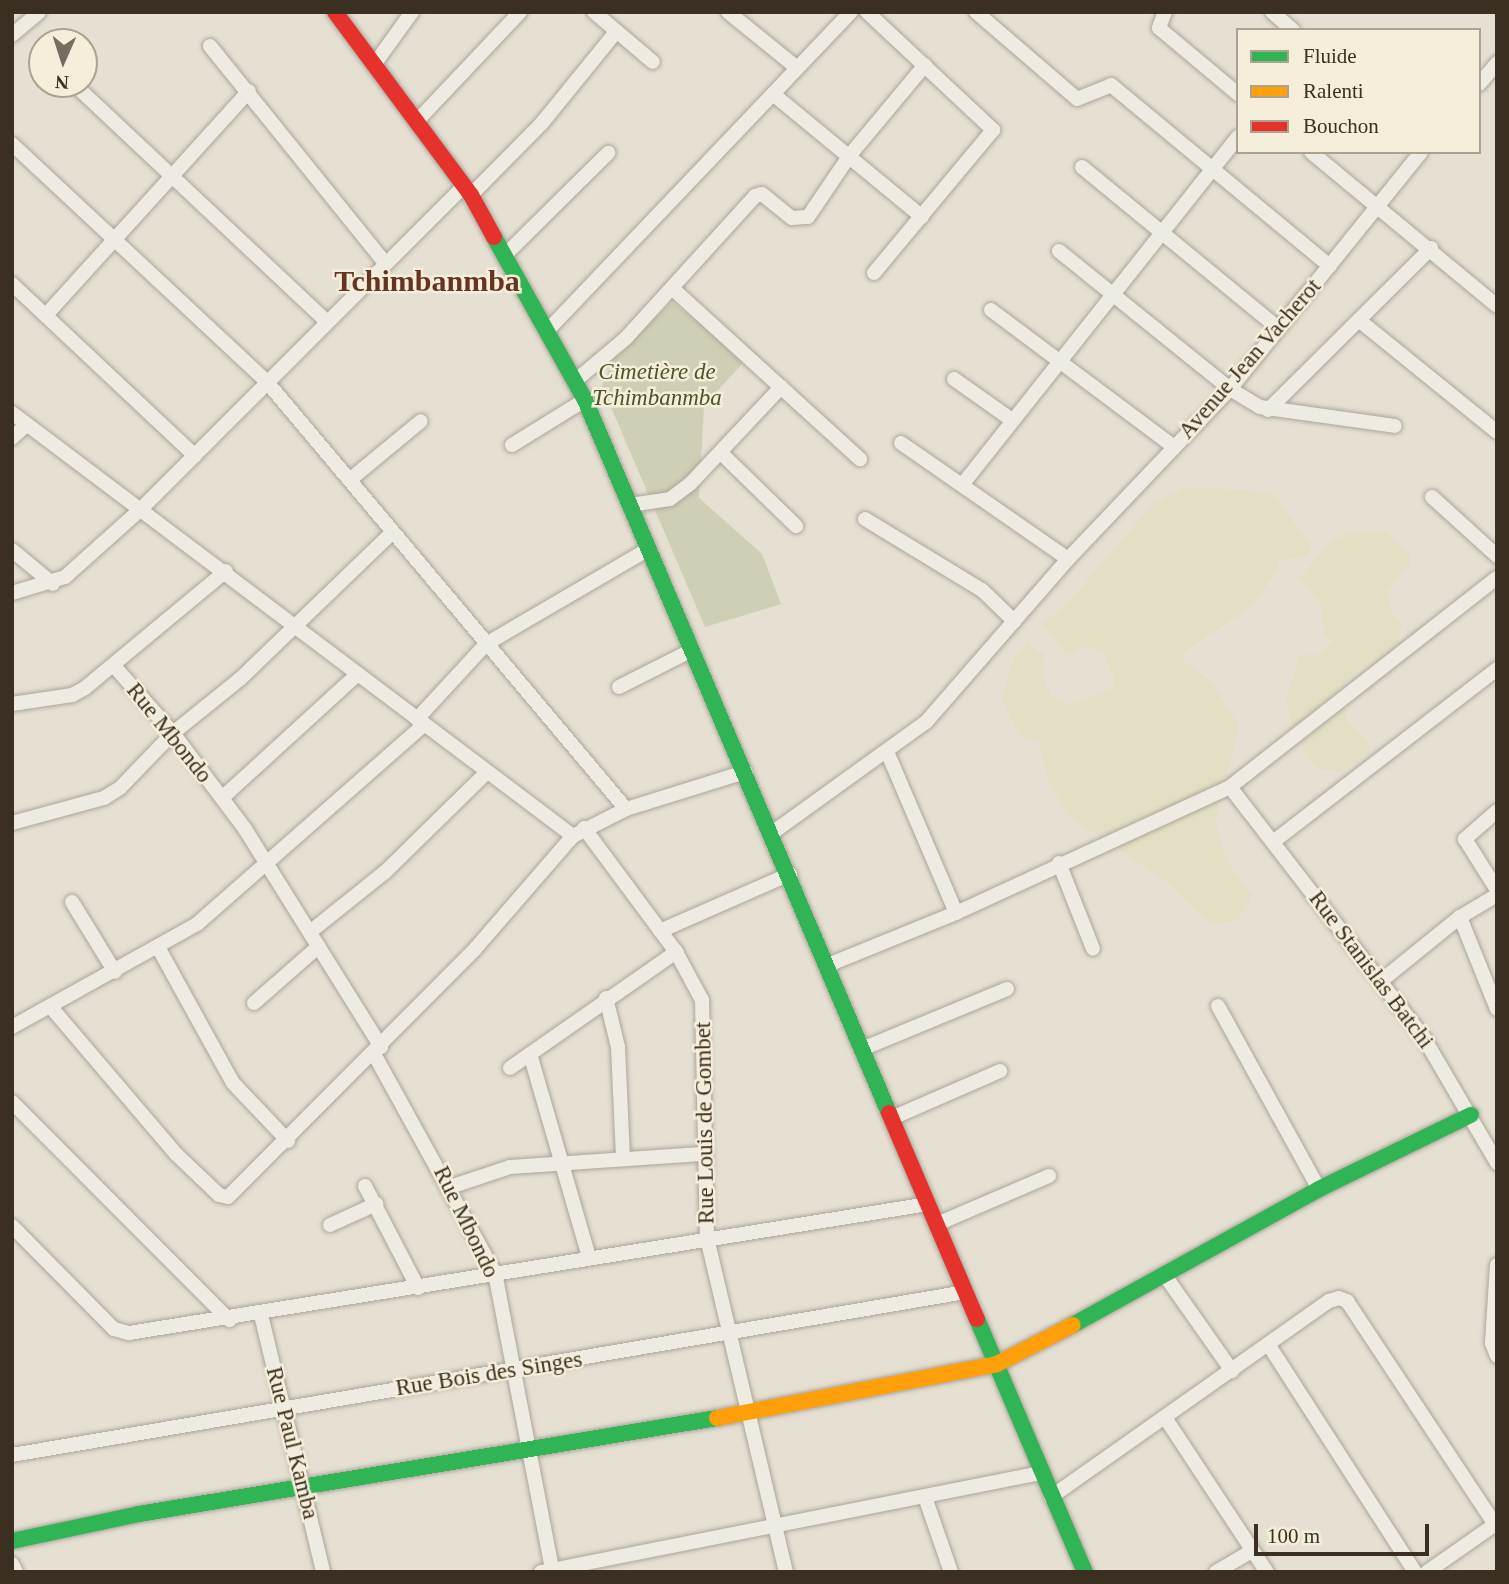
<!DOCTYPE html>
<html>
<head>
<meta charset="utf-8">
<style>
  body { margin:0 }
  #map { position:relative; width:1509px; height:1584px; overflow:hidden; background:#e5e0d2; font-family:"Times New Roman",serif }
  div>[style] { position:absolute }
  .farmland>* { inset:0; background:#e3dfc4 }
  .cemetery>* { inset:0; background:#cecfb5 }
  .roads { filter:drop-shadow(0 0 2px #aba59a) drop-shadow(0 0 2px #aba59a) }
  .street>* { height:14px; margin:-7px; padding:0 7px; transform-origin:7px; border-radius:7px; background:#eeebe3 }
  .fast>* { height:16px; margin:-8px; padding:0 8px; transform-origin:8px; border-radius:8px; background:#30b455 }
  .slow>* { height:16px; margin:-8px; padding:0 8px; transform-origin:8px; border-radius:8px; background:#ff9f0a }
  .jam>* { height:16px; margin:-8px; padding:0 8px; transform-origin:8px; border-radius:8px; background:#e5322d }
  span { translate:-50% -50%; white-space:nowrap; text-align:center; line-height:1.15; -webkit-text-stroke:5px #f5eeda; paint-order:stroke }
  .street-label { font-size:23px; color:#3b2f22 }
  .park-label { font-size:23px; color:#495629; font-style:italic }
  .district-label { font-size:30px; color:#653423; font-weight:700 }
  .frame { position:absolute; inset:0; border:14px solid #3b2f22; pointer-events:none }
  .legend { position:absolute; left:1236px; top:28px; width:245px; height:126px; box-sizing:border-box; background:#f5eeda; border:2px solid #aba290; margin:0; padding:9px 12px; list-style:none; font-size:21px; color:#3b2f22 }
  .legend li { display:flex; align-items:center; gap:14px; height:35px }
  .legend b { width:35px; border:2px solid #aba290 }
  .north { position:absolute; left:28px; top:28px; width:70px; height:70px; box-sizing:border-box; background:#f5eeda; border:2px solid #aba290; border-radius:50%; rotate:183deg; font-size:19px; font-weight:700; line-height:28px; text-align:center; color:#3b2f22 }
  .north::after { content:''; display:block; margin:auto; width:24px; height:32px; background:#766d60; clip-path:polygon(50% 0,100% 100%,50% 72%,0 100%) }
  .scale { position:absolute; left:1254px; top:1524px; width:175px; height:32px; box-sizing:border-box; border:4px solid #3b2f22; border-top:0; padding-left:9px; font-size:21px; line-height:24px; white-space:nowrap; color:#3b2f22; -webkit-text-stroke:5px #f5eeda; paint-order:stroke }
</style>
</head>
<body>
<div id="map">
  <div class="farmland">
    <div style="clip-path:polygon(1206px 487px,1273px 493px,1310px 545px,1309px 556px,1279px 560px,1278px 570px,1252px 606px,1182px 653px,1184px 661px,1211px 681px,1239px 726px,1215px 821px,1228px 863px,1252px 895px,1238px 920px,1217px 924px,1199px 914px,1168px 883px,1066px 814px,1047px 777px,1040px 744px,1021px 736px,1001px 699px,1014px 659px,1027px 642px,1044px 655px,1043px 676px,1051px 696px,1070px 705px,1111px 690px,1115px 681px,1104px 652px,1085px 647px,1067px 656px,1042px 622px,1062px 610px,1153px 504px,1183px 489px)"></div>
    <div style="clip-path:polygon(1385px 532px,1410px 553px,1410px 564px,1388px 589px,1390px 609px,1402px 625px,1393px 654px,1361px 667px,1338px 688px,1345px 698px,1347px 720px,1368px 742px,1369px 753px,1342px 772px,1320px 769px,1311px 763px,1291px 722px,1286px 698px,1300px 655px,1320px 655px,1333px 640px,1325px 635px,1321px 603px,1299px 578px,1333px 540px,1353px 533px)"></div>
  </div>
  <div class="cemetery">
    <div style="clip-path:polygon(672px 302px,746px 360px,704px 405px,699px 498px,762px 554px,781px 604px,705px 627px,602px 386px,614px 357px)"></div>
  </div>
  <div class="roads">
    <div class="street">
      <div style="left:594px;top:12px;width:77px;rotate:40.3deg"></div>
      <div style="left:728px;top:12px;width:87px;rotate:39deg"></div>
      <div style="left:867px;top:12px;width:173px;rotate:43.1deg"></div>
      <div style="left:993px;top:130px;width:186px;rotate:129.8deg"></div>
      <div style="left:976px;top:12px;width:133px;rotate:40.7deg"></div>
      <div style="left:1077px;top:99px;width:37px;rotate:-22deg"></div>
      <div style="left:1111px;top:85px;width:284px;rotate:39.6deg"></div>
      <div style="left:1165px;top:12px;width:17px;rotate:111deg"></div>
      <div style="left:1159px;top:28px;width:103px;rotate:39.9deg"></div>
      <div style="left:1272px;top:12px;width:28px;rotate:41deg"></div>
      <div style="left:12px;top:35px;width:35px;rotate:-40deg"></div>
      <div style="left:210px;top:46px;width:277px;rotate:51.1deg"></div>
      <div style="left:376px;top:62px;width:62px;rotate:-54.2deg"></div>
      <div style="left:1479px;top:84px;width:28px;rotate:-49deg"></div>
      <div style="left:77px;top:87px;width:342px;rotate:43.2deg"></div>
      <div style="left:773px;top:94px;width:193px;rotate:39.5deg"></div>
      <div style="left:418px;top:120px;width:149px;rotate:-46.6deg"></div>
      <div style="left:12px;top:144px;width:349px;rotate:43deg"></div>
      <div style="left:267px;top:382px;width:558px;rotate:49.94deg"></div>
      <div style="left:1311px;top:152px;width:241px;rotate:39.6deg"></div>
      <div style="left:1082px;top:167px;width:254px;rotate:39.4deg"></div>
      <div style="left:471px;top:195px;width:101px;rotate:-45.4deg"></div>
      <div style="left:542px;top:123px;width:117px;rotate:-50.9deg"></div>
      <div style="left:1059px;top:251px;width:220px;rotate:38.9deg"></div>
      <div style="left:1230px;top:389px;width:35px;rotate:31deg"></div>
      <div style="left:1260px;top:407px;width:136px;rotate:8deg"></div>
      <div style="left:506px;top:254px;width:144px;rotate:-44.7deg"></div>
      <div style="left:12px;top:284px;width:251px;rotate:43.2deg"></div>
      <div style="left:673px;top:289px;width:253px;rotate:42.3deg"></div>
      <div style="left:991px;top:310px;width:229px;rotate:36.8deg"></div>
      <div style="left:46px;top:315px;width:302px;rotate:-47.8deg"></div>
      <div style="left:1360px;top:321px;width:176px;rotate:39deg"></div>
      <div style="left:548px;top:330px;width:439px;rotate:-46.4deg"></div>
      <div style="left:954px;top:379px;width:71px;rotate:35.3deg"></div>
      <div style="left:575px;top:381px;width:67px;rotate:-40.1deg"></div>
      <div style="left:626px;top:338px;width:192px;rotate:-47.7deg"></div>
      <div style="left:755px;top:196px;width:7px;rotate:-16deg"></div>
      <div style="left:762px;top:194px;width:38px;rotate:39deg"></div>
      <div style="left:792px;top:218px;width:16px;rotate:-4deg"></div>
      <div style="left:808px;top:217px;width:75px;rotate:-55.9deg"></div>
      <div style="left:850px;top:155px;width:117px;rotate:-50.2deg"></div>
      <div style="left:1268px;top:410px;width:230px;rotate:-44.8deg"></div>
      <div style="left:12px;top:413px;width:703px;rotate:37.02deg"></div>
      <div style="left:12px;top:438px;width:19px;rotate:-43deg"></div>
      <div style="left:901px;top:443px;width:203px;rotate:34.8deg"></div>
      <div style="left:512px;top:445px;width:86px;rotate:-31.7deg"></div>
      <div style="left:721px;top:453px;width:105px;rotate:44.2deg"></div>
      <div style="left:352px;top:478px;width:89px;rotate:-39.6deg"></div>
      <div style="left:962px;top:485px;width:444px;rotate:-51.6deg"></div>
      <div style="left:1432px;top:497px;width:88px;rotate:42.2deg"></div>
      <div style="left:630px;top:505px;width:40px;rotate:-8.5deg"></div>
      <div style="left:670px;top:499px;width:26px;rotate:-37deg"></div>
      <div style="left:691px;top:483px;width:132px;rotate:-46.8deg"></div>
      <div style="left:865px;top:519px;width:137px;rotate:31.3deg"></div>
      <div style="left:982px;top:590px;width:45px;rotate:44.1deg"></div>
      <div style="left:12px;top:550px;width:53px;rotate:39.7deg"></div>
      <div style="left:12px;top:593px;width:55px;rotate:-16.8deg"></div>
      <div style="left:65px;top:577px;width:102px;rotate:-41.8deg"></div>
      <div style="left:141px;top:509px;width:457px;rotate:-45deg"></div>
      <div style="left:115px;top:667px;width:88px;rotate:48.7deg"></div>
      <div style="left:173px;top:733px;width:120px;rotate:53.1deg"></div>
      <div style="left:245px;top:829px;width:257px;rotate:58deg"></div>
      <div style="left:619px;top:687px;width:82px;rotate:-26.9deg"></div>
      <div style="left:12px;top:704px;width:61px;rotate:-8.5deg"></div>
      <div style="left:72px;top:695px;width:15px;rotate:-28deg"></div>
      <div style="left:85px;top:688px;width:183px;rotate:-39.7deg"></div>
      <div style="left:417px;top:719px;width:102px;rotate:-47.4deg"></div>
      <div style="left:486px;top:644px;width:186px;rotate:-30.3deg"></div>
      <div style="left:888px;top:754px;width:173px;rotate:66.8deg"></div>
      <div style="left:1230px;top:787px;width:317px;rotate:52.3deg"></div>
      <div style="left:1424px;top:1038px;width:145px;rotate:59.7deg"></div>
      <div style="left:222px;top:798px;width:184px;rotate:-42.4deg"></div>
      <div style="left:1497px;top:811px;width:43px;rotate:138.8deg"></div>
      <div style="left:1465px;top:839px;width:60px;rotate:57.9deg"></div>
      <div style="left:12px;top:823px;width:95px;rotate:-15.2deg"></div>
      <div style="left:104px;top:798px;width:19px;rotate:-32deg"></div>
      <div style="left:120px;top:788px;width:76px;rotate:-46.1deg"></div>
      <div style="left:173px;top:733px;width:86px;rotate:-38.9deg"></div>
      <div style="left:240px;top:679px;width:212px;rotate:-43.9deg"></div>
      <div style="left:584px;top:828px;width:154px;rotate:53.4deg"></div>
      <div style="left:676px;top:952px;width:55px;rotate:61.6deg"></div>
      <div style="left:702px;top:1000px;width:238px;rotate:88.8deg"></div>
      <div style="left:707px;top:1238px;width:343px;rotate:76.7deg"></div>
      <div style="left:772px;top:833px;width:190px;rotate:-35.8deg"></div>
      <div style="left:926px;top:722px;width:216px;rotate:-48.9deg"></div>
      <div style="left:1068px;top:559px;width:235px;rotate:-46.4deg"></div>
      <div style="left:1230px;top:389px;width:304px;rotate:-51.1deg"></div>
      <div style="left:1273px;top:842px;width:283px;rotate:-37.7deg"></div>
      <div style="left:1059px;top:863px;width:92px;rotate:68.4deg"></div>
      <div style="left:72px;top:902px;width:82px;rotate:58.4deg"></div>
      <div style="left:1460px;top:917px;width:99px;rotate:68.1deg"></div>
      <div style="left:660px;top:931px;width:142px;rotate:-23.7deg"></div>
      <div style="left:310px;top:932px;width:96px;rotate:-38.7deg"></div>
      <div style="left:385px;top:872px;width:143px;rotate:-44.4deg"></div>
      <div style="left:159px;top:949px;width:153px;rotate:61.1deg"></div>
      <div style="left:233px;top:1083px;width:80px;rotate:46.5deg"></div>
      <div style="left:828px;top:965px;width:138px;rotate:-22.1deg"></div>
      <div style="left:956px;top:913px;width:302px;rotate:-24.7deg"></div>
      <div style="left:1230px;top:787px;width:339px;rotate:-38.1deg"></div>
      <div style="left:1381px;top:981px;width:102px;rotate:-39deg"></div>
      <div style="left:1460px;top:917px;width:43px;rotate:-30.7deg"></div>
      <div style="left:606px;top:998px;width:50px;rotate:76.2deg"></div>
      <div style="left:618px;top:1047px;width:110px;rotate:87.4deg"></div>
      <div style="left:254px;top:1003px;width:86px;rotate:-41.2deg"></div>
      <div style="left:50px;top:1006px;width:194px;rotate:49.6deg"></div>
      <div style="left:176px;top:1154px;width:59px;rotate:43.6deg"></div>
      <div style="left:219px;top:1195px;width:9px;rotate:13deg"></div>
      <div style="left:228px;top:1197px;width:350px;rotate:-45.1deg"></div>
      <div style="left:475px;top:949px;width:150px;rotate:-49.1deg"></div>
      <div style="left:573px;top:836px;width:59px;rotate:-27deg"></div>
      <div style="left:626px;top:809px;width:125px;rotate:-17.3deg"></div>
      <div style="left:1218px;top:1006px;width:209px;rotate:61.1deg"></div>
      <div style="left:12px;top:1027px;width:212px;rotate:-29.1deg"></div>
      <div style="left:197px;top:924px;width:303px;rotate:-41.3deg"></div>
      <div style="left:862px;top:1049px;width:157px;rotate:-22.5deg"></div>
      <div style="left:374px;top:1054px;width:250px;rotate:61.1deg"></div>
      <div style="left:495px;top:1273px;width:302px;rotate:79.1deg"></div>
      <div style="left:530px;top:1054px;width:211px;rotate:73.8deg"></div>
      <div style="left:510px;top:1068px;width:203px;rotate:-34.9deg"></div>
      <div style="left:12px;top:1102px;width:308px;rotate:45.1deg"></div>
      <div style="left:892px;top:1118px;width:118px;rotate:-23.5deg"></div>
      <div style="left:365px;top:1186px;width:115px;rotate:62.5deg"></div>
      <div style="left:450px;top:1187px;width:63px;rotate:-18.4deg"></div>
      <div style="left:510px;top:1167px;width:192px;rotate:-3.9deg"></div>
      <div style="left:937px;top:1224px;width:122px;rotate:-23.2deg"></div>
      <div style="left:330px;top:1225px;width:51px;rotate:-24.5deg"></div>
      <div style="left:12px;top:1226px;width:145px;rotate:45.3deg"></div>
      <div style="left:114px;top:1329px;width:16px;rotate:15deg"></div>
      <div style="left:129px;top:1333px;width:809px;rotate:-9.17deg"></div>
      <div style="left:1497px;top:1265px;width:78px;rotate:93.7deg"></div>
      <div style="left:1492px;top:1343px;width:14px;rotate:69deg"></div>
      <div style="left:1166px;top:1277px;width:115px;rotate:54.9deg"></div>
      <div style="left:261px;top:1315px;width:264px;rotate:76.4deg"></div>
      <div style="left:1268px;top:1344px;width:271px;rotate:57.2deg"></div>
      <div style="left:1166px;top:1419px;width:183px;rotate:56.6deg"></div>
      <div style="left:12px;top:1455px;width:968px;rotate:-9.7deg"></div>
      <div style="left:925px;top:1497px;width:79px;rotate:70.9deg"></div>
      <div style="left:1051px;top:1497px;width:340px;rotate:-35.2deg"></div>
      <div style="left:1329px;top:1301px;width:10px;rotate:-17deg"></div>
      <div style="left:1339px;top:1298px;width:9px;rotate:21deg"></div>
      <div style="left:1347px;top:1301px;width:268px;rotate:56.5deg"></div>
      <div style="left:12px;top:1564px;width:9px;rotate:63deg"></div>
      <div style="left:541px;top:1572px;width:510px;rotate:-11.2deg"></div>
      <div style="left:1216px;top:1572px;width:42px;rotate:-30.3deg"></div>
      <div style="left:1427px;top:1572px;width:85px;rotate:-35deg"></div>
    </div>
    <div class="fast">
      <div style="left:494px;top:237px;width:187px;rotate:60.8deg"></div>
      <div style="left:585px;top:400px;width:775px;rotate:66.91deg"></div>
      <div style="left:977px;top:1319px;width:275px;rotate:66.9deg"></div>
      <div style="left:1073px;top:1325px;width:281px;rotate:-28.9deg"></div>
      <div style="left:1319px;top:1189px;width:169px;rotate:-26deg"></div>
      <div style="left:12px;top:1541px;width:130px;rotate:-12deg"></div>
      <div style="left:139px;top:1514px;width:586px;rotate:-9.43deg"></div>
    </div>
    <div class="slow">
      <div style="left:717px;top:1418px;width:285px;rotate:-10.9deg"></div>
      <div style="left:997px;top:1364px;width:85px;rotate:-27.2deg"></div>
    </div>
    <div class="jam">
      <div style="left:335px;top:12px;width:228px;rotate:53.4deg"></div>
      <div style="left:471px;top:195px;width:48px;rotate:61.3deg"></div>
      <div style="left:889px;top:1113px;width:224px;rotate:66.9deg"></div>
    </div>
  </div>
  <div class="street-label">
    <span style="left:1250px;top:359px;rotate:-49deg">Avenue Jean Vacherot</span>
    <span style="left:169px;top:733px;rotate:51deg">Rue Mbondo</span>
    <span style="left:1371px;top:970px;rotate:53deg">Rue Stanislas Batchi</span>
    <span style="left:705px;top:1123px;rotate:-91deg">Rue Louis de Gombet</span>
    <span style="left:466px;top:1222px;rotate:64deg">Rue Mbondo</span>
    <span style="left:489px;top:1374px;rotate:-9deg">Rue Bois des Singes</span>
    <span style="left:292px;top:1443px;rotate:76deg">Rue Paul Kamba</span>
  </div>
  <div class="park-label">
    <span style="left:657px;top:385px">Cimetière de<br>Tchimbanmba</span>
  </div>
  <div class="district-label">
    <span style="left:427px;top:281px">Tchimbanmba</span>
  </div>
  <div class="frame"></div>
  <ul class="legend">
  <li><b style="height:9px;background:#30b455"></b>Fluide</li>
  <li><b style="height:9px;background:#ff9f0a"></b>Ralenti</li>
  <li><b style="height:9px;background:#e5322d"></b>Bouchon</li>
  </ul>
  <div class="north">N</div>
  <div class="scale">100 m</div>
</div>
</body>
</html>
